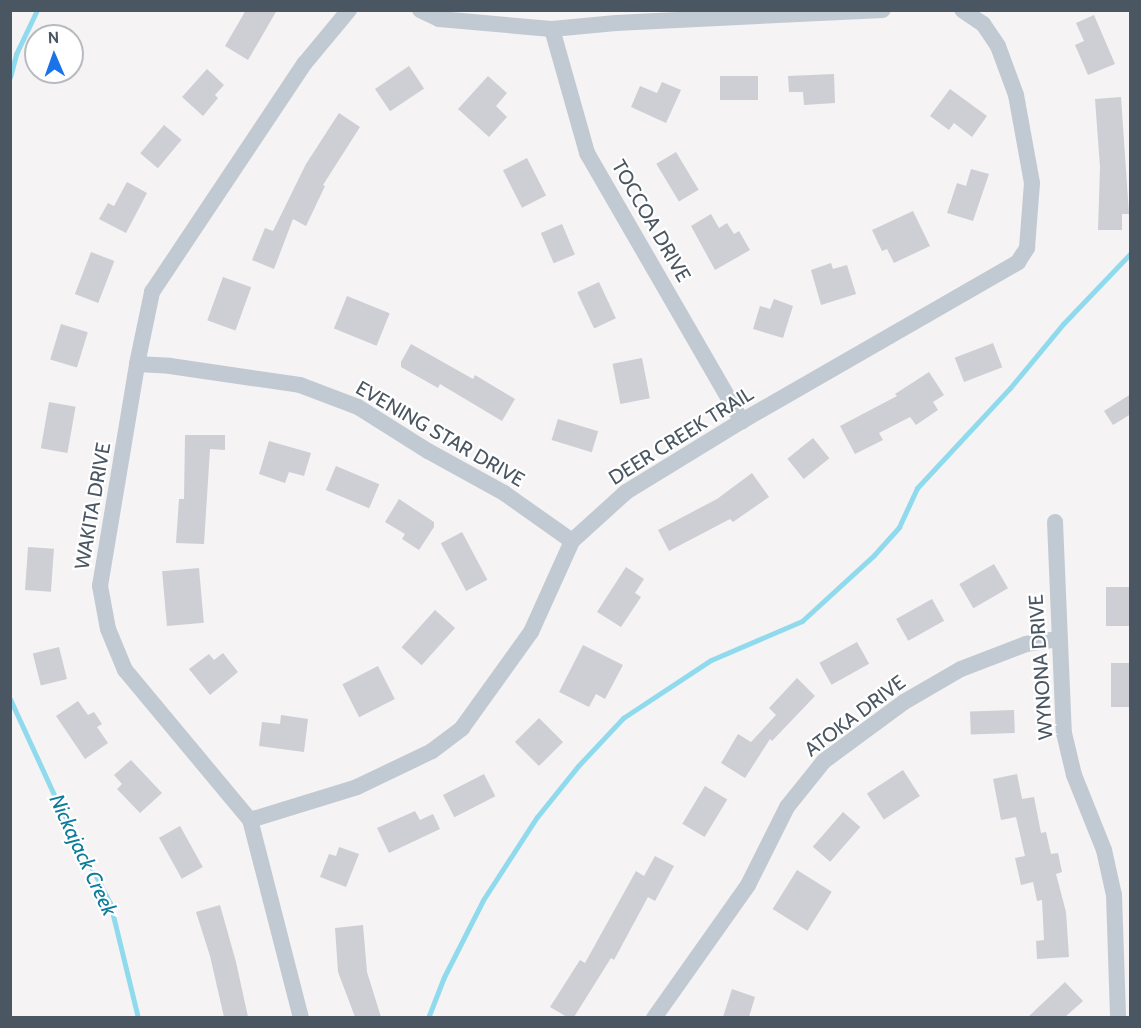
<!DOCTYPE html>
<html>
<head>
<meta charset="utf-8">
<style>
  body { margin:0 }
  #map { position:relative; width:1141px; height:1028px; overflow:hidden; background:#f5f3f3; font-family:Cabin,sans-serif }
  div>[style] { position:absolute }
  .stream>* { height:5px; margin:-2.5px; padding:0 2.5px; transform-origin:2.5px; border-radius:2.5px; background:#90daee }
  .building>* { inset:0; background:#cdcfd5; transform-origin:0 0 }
  .street>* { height:16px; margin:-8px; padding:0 8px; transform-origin:8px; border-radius:8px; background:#c1cad2 }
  span { translate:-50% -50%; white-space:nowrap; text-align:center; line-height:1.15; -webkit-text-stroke:4.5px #fff; paint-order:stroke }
  .street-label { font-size:20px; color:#4a5661 }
  .water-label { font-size:21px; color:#0c7c9b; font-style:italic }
  .frame { position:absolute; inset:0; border:12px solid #4a5661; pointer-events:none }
  .north { position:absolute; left:24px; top:24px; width:60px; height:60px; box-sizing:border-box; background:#fff; border:2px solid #b7bbc0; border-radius:50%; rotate:358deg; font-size:16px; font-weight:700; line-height:24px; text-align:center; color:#4a5661 }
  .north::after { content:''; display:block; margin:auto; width:21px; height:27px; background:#1a73e8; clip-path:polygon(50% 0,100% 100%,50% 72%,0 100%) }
</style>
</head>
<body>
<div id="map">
  <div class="stream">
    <div style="left:10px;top:77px;width:24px;rotate:-75deg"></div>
    <div style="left:16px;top:54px;width:49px;rotate:-64.5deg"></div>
    <div style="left:10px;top:699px;width:110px;rotate:65.3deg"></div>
    <div style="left:56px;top:799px;width:117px;rotate:62.6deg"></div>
    <div style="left:110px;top:903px;width:118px;rotate:76.3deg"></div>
    <div style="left:428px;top:1018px;width:44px;rotate:-68.7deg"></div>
    <div style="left:444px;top:977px;width:86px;rotate:-63.1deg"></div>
    <div style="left:483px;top:900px;width:99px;rotate:-57deg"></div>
    <div style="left:537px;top:817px;width:65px;rotate:-51.2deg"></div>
    <div style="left:578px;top:766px;width:66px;rotate:-46.8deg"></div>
    <div style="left:623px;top:718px;width:105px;rotate:-33.4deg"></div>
    <div style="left:711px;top:660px;width:99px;rotate:-23.2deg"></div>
    <div style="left:802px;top:621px;width:98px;rotate:-42.5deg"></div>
    <div style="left:874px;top:555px;width:38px;rotate:-48deg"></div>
    <div style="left:899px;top:527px;width:43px;rotate:-65.2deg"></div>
    <div style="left:917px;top:488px;width:137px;rotate:-47.1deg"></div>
    <div style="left:1010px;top:388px;width:83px;rotate:-50.4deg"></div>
    <div style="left:1063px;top:324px;width:97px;rotate:-46.3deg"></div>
  </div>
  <div class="building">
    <div style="clip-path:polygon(246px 10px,277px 10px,248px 60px,225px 46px)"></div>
    <div style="clip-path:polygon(1094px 15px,1115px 64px,1088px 75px,1075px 45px,1084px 41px,1076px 23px)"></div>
    <div style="left:409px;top:66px;width:27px;height:41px;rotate:56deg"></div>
    <div style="clip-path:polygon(207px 69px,224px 85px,215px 95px,218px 98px,203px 116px,182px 97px)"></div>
    <div style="clip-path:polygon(834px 74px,835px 103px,804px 105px,803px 92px,789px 92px,788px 76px)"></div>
    <div style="clip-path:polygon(488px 76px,507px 93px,496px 106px,507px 117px,489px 137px,458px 109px)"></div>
    <div style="left:720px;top:76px;width:38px;height:24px"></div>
    <div style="clip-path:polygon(662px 82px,681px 90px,666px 123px,631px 107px,640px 86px,657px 93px)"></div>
    <div style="clip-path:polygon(950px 89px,987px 116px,972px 137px,954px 123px,949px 130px,930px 116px)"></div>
    <div style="clip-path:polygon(1121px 97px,1129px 214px,1122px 214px,1122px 230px,1098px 230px,1100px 167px,1095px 99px)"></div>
    <div style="clip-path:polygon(339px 113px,360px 127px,323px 185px,325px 186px,306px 226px,293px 219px,274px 269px,252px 260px,265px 228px,273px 231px,306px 164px)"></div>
    <div style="left:164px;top:125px;width:23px;height:37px;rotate:40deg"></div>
    <div style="left:676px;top:152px;width:44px;height:23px;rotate:59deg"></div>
    <div style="left:527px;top:158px;width:42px;height:27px;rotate:63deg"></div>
    <div style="clip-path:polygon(971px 169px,989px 174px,973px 221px,947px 213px,957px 183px,966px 186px)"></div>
    <div style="clip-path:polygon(127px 182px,147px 193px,126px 233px,99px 219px,108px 203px,114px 206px)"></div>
    <div style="clip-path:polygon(913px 211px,930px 246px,894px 263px,887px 249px,882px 251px,872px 230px)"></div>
    <div style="clip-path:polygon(711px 214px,719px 228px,727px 223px,734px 234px,739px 231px,750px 250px,715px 270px,691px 226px)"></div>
    <div style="left:562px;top:224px;width:33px;height:23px;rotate:67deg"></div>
    <div style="left:91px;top:252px;width:25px;height:45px;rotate:21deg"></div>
    <div style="clip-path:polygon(831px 263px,833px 269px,847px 265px,856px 294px,821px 305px,811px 270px)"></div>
    <div style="left:223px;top:277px;width:30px;height:46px;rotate:20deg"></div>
    <div style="left:599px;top:282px;width:40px;height:24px;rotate:65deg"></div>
    <div style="left:347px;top:296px;width:46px;height:35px;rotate:22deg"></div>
    <div style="clip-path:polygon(774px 299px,793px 306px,783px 338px,753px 329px,760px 306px,770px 309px)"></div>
    <div style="left:61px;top:324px;width:28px;height:37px;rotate:17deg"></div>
    <div style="left:993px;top:343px;width:26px;height:41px;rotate:69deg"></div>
    <div style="clip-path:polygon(411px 344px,473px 379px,475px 375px,515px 399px,502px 421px,440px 384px,438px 388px,401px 367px,401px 362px)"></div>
    <div style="left:642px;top:358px;width:41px;height:30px;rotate:79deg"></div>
    <div style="clip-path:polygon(929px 372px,944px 395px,933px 402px,938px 410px,916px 425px,910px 417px,879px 433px,883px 440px,855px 454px,840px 426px,897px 396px,895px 394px)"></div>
    <div style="clip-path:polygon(1131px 394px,1131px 414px,1113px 425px,1104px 411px)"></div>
    <div style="left:49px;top:402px;width:27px;height:47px;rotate:10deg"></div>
    <div style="left:558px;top:419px;width:42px;height:22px;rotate:17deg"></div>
    <div style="clip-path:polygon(185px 435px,225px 435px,225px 450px,210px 449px,204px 544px,176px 543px,179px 499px,184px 499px)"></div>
    <div style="left:813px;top:438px;width:26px;height:33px;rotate:51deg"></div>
    <div style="clip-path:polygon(269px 441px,311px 453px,304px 476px,289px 472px,285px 483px,259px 474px)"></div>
    <div style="left:336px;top:466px;width:47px;height:26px;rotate:23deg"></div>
    <div style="clip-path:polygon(752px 473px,769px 497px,733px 522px,730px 519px,669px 551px,658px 530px,717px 499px)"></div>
    <div style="clip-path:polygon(399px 499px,434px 522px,434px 527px,419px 550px,402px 539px,405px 534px,385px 522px)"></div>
    <div style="left:462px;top:532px;width:54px;height:24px;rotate:62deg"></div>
    <div style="left:28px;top:547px;width:26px;height:43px;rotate:4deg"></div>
    <div style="left:994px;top:564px;width:28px;height:40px;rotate:60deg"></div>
    <div style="clip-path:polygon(626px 567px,644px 579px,635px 593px,641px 597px,621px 627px,597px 612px)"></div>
    <div style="left:199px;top:568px;width:55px;height:37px;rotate:85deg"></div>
    <div style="left:1131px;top:587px;width:39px;height:25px;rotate:90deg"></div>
    <div style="left:932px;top:599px;width:25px;height:41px;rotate:61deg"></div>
    <div style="left:435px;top:610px;width:27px;height:50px;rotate:42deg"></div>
    <div style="left:857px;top:642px;width:25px;height:43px;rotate:61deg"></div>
    <div style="clip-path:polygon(583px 645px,623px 665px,605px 699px,596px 694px,589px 707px,559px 692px)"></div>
    <div style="left:59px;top:647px;width:33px;height:27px;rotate:76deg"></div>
    <div style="clip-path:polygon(223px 653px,238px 672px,210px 695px,189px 669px,209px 654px,214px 660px)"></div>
    <div style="left:1111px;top:663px;width:20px;height:44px"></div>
    <div style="left:378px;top:666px;width:37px;height:40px;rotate:63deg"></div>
    <div style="clip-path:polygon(797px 678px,815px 696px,772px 741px,770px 739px,745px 778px,721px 763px,738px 734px,751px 742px,776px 715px,769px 708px)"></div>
    <div style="clip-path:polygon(78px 701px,88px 715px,94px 712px,102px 724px,97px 727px,108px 743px,85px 759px,56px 716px)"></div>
    <div style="left:1014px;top:710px;width:23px;height:44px;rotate:88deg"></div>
    <div style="clip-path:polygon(281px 715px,308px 719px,304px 752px,259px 746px,262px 722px,280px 724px)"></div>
    <div style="left:539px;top:718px;width:34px;height:34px;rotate:45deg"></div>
    <div style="clip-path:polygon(131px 760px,162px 793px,140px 813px,117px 789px,122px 784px,114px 775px)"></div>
    <div style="left:903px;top:770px;width:31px;height:43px;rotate:57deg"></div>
    <div style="left:484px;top:774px;width:25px;height:46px;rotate:63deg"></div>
    <div style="clip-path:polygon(1017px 774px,1022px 799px,1034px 797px,1041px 833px,1046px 832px,1051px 854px,1058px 853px,1062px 872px,1056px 874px,1066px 912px,1069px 957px,1037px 959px,1036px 941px,1044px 940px,1042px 900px,1037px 901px,1033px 882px,1021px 885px,1015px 858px,1025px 856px,1016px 817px,1001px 820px,993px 779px)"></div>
    <div style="left:705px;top:786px;width:26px;height:44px;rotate:31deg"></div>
    <div style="clip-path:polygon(415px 811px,420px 820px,433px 814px,440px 829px,389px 853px,377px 828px)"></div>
    <div style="left:843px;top:812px;width:23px;height:46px;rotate:41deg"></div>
    <div style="left:180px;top:826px;width:47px;height:24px;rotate:61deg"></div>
    <div style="clip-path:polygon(339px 847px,359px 854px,346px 887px,320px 877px,329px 854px,336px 856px)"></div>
    <div style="clip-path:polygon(655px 856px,674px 866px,655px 901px,648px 897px,614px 960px,611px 958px,574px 1017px,567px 1017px,550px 1007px,580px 960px,585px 963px,636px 871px,644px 876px)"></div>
    <div style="left:797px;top:870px;width:41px;height:46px;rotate:32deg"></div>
    <div style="clip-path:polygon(220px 905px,236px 962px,248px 1017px,224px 1017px,210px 956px,196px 912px)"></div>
    <div style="clip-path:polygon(363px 925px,367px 972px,381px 1017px,355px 1017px,338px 972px,335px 928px)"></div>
    <div style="clip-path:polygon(1065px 982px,1083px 1001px,1065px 1017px,1028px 1017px)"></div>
    <div style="clip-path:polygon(732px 989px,755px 997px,749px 1017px,723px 1017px)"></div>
  </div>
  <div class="street">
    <div style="left:420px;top:10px;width:21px;rotate:25deg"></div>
    <div style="left:439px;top:19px;width:113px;rotate:5.1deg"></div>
    <div style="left:552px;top:29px;width:64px;rotate:-5.4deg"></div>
    <div style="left:616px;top:23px;width:267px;rotate:-2.8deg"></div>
    <div style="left:552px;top:29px;width:129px;rotate:74.2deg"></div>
    <div style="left:587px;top:153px;width:310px;rotate:60deg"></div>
    <div style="left:137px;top:364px;width:33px;rotate:3deg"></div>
    <div style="left:170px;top:366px;width:131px;rotate:8.3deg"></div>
    <div style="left:300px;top:385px;width:62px;rotate:20.8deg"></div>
    <div style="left:358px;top:407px;width:83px;rotate:32.2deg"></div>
    <div style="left:428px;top:451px;width:87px;rotate:28.9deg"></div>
    <div style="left:504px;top:493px;width:83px;rotate:35.2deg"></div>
    <div style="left:1055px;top:522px;width:211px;rotate:87.6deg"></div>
    <div style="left:1064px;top:733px;width:43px;rotate:76.6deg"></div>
    <div style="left:1074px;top:775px;width:81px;rotate:68.2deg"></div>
    <div style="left:1104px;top:850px;width:46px;rotate:77.5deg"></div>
    <div style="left:1114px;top:895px;width:123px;rotate:88.1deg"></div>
    <div style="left:250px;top:820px;width:112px;rotate:-17.1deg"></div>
    <div style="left:357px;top:787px;width:83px;rotate:-25.6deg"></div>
    <div style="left:432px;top:751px;width:38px;rotate:-37deg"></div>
    <div style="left:462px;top:728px;width:118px;rotate:-54.3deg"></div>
    <div style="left:531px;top:632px;width:100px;rotate:-65.7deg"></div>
    <div style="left:572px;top:541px;width:73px;rotate:-42.2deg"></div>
    <div style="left:626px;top:492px;width:136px;rotate:-31.5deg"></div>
    <div style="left:742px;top:421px;width:319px;rotate:-29.9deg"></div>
    <div style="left:1018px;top:262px;width:17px;rotate:-57deg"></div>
    <div style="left:1027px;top:248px;width:65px;rotate:-85.6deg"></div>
    <div style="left:1032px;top:183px;width:89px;rotate:-100.3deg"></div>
    <div style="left:1016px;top:95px;width:52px;rotate:-110.2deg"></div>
    <div style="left:998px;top:46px;width:27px;rotate:-124deg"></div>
    <div style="left:983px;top:24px;width:25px;rotate:-146deg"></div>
    <div style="left:301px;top:1018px;width:204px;rotate:-104.4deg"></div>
    <div style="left:250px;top:820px;width:195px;rotate:-129.8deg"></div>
    <div style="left:125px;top:670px;width:44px;rotate:-112.5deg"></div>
    <div style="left:108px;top:629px;width:44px;rotate:-100.5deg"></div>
    <div style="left:100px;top:586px;width:225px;rotate:-80.5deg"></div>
    <div style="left:137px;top:364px;width:74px;rotate:-78.2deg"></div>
    <div style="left:152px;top:292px;width:275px;rotate:-56.3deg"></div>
    <div style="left:305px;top:63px;width:69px;rotate:-50.3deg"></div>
    <div style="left:654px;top:1018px;width:163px;rotate:-54.7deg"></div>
    <div style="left:748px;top:885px;width:87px;rotate:-63.4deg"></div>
    <div style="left:787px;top:807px;width:59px;rotate:-51.2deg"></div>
    <div style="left:824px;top:761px;width:99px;rotate:-36.4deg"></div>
    <div style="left:904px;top:702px;width:66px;rotate:-30.1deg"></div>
    <div style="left:961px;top:669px;width:70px;rotate:-21deg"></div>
    <div style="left:1026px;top:644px;width:32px;rotate:-9deg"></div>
  </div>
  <div class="street-label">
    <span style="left:651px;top:221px;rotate:60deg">TOCCOA DRIVE</span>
    <span style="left:440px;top:434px;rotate:30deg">EVENING STAR DRIVE</span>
    <span style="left:681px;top:436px;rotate:-32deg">DEER CREEK TRAIL</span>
    <span style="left:93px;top:506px;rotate:-80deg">WAKITA DRIVE</span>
    <span style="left:1041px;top:667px;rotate:-94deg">WYNONA DRIVE</span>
    <span style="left:855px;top:716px;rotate:-37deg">ATOKA DRIVE</span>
  </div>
  <div class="water-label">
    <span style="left:83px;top:855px;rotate:65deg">Nickajack Creek</span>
  </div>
  <div class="frame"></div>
  <div class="north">N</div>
</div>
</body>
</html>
